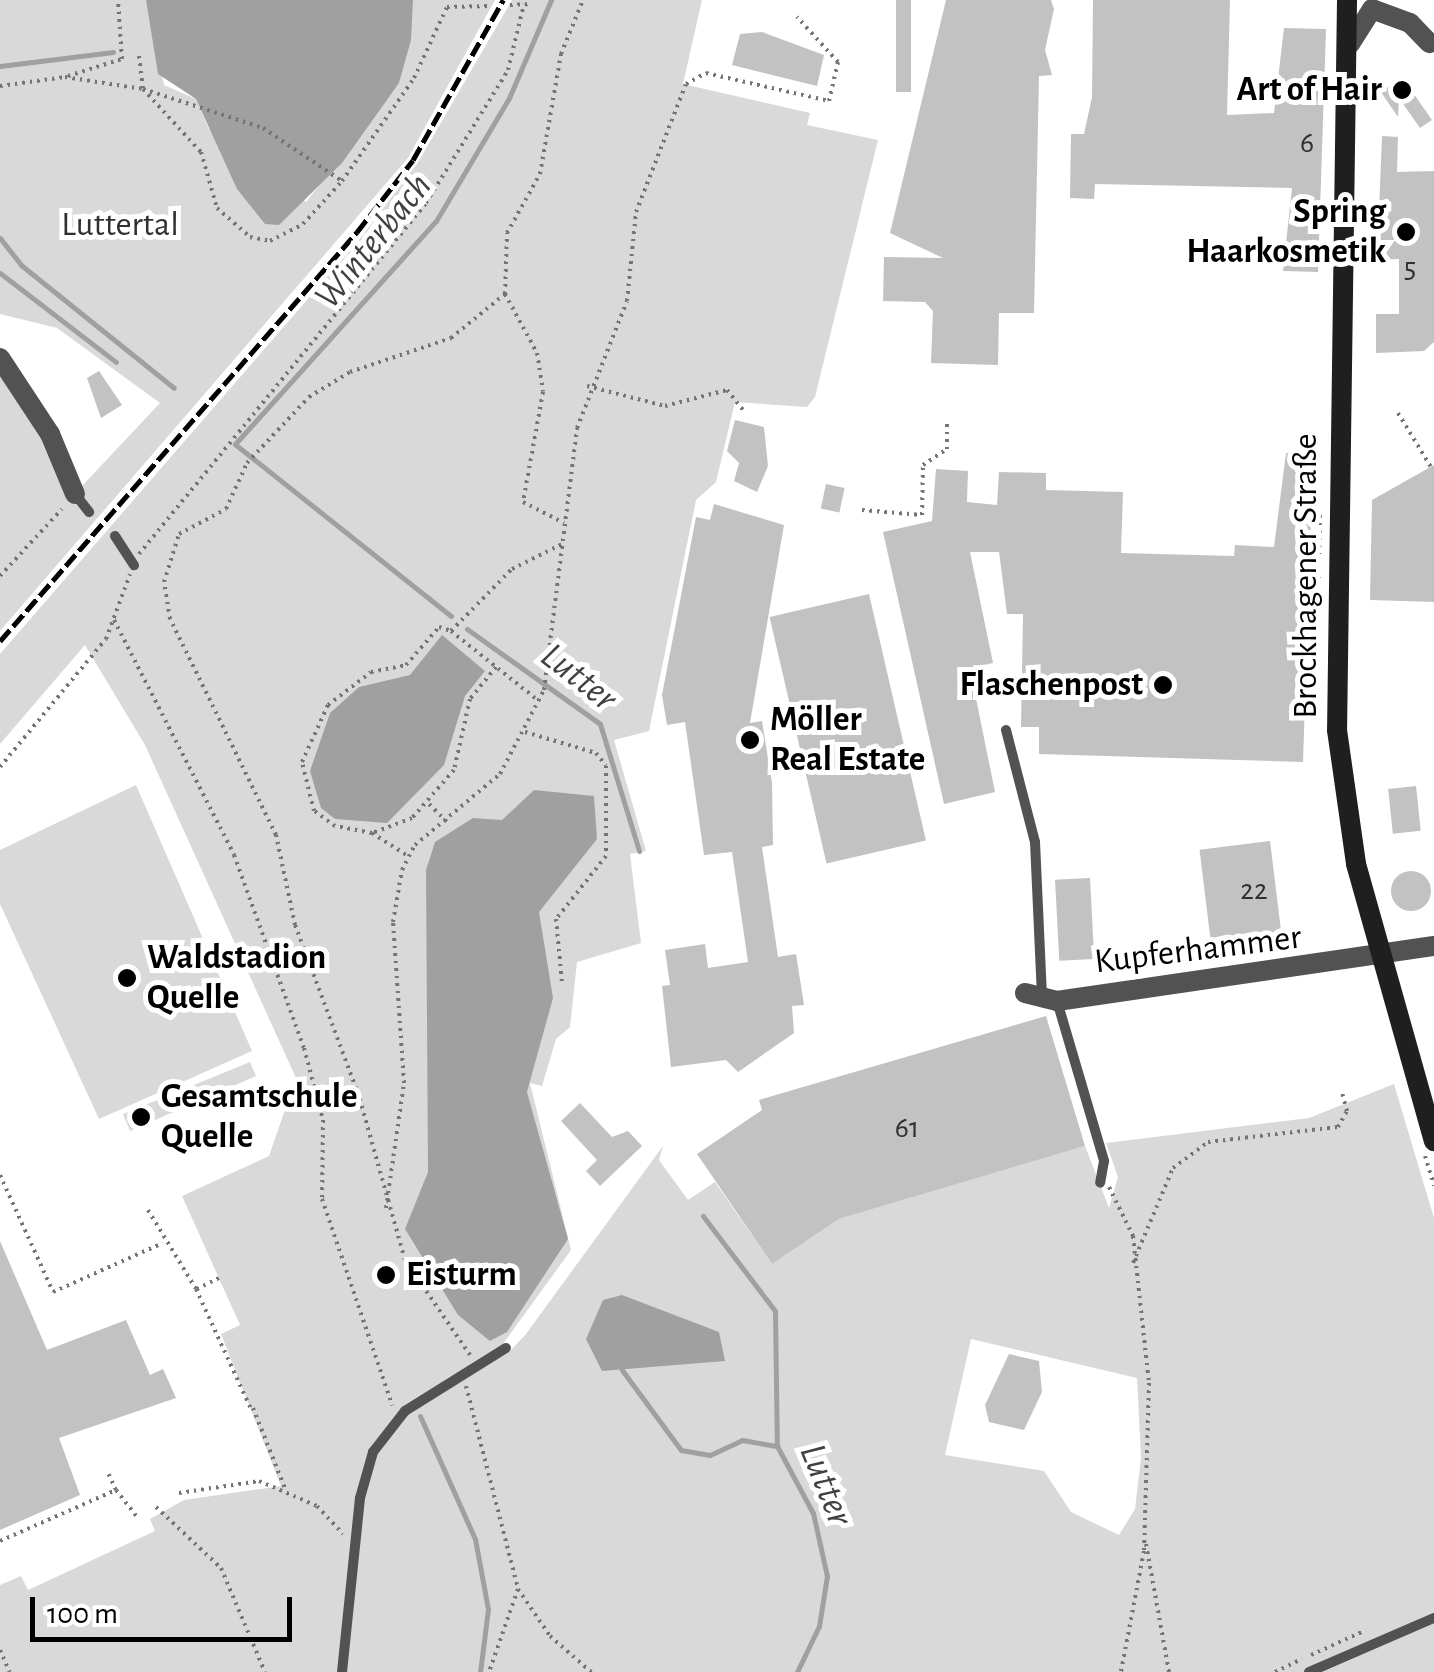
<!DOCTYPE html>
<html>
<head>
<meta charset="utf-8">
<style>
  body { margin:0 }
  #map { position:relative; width:1434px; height:1672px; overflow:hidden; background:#fff; font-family:"Alegreya Sans",sans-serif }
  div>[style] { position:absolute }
  .green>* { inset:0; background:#d9d9d9 }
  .water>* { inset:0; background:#a0a0a0 }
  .stream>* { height:5px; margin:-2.5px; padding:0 2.5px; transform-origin:2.5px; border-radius:2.5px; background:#a0a0a0 }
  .building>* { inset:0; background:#c2c2c2; transform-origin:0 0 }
  .round { border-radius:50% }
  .path>* { height:4px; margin-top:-2px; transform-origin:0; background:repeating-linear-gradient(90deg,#747474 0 2.5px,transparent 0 7.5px) }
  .service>* { height:10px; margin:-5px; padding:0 5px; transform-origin:5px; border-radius:5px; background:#525252 }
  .minor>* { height:20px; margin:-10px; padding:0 10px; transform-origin:10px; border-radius:10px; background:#525252 }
  .tertiary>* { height:20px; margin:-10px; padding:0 10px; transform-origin:10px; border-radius:10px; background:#525252 }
  .secondary>* { height:20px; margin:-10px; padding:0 10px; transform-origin:10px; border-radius:10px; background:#1f1f1f }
  .rail>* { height:5px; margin-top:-2.5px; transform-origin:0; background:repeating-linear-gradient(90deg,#000 0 15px,transparent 0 20px) }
  .dots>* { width:28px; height:28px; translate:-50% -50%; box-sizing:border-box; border:5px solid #fff; border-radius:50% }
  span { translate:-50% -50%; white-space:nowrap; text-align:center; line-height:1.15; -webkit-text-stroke:10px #fff; paint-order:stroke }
  .number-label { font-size:30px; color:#303030 }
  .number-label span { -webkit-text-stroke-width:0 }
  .poi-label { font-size:35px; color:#000; font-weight:700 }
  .right { translate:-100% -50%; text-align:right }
  .left { translate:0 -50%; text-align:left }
  .park-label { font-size:35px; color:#303030 }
  .street-label { font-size:35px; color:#000 }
  .water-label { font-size:38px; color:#414141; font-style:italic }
  .scale { position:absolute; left:30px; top:1597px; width:262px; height:45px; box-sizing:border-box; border:5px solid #000; border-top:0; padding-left:12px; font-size:30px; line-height:35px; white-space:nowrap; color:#000; -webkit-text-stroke:8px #fff; paint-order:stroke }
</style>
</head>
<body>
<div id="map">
  <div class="green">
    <div style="clip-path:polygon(0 0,146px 0,164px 85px,196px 99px,209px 129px,306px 202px,399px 83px,413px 0,495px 0,408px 158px,0 631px,0 348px,55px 425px,82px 486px,160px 403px,57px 328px,0 314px)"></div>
    <div style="clip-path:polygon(evenodd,512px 0,702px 0,683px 84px,810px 113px,807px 125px,878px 140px,815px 397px,807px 407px,735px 402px,716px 482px,696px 500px,649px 731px,614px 740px,646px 851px,630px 854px,641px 943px,577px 962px,570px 1027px,556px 1039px,542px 1086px,530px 1083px,571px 1250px,503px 1344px,509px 1352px,526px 1334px,663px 1146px,659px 1160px,688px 1200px,715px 1182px,772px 1264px,839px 1219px,1085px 1146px,1109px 1208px,1118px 1177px,1106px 1143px,1309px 1118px,1394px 1084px,1434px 1218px,1434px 1672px,0 1672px,0 1585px,21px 1576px,28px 1590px,155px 1531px,150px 1519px,184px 1500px,281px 1486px,221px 1334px,240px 1325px,182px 1196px,269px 1156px,296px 1078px,145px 745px,85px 645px,0 744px,0 654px,359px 240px,417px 164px,512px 0,971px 1339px,1137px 1378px,1141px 1458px,1135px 1509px,1119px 1535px,1071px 1512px,1044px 1471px,945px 1455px,971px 1339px)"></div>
    <div style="clip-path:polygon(136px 785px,252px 1051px,99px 1119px,0 904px,0 850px)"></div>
    <div style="clip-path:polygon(250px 1062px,256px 1076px,130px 1131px,123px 1114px)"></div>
  </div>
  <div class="water">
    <div style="clip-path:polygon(146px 0,413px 0,411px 40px,399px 83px,342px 163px,279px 225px,265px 224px,237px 189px,196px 99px,158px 74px)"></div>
    <div style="clip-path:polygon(442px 635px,485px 671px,465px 696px,444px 765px,387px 823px,335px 819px,321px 808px,310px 771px,330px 713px,359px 687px,410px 675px)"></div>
    <div style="clip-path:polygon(534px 790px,594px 796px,597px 839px,539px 912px,553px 998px,527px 1092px,568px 1239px,507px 1332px,490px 1341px,458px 1315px,405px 1229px,428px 1172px,426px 870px,435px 842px,473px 818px,502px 820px)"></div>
    <div style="clip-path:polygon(622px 1295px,719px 1332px,725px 1361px,602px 1371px,586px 1339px,603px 1300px)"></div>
  </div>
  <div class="stream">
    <div style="left:0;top:66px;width:114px;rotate:-7.1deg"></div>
    <div style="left:0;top:238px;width:34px;rotate:52deg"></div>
    <div style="left:21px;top:265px;width:196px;rotate:38.8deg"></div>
    <div style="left:0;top:273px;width:146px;rotate:37.5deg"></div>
    <div style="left:451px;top:616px;width:276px;rotate:-141.5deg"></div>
    <div style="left:235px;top:444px;width:300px;rotate:-48deg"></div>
    <div style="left:436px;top:221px;width:143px;rotate:-59.3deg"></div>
    <div style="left:509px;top:98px;width:107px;rotate:-66.8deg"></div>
    <div style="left:467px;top:629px;width:163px;rotate:35.5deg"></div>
    <div style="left:600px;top:724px;width:133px;rotate:72.9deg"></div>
    <div style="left:703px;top:1216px;width:119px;rotate:52.8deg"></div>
    <div style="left:775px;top:1311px;width:135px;rotate:89.2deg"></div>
    <div style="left:777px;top:1446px;width:76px;rotate:61.8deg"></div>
    <div style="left:813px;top:1513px;width:65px;rotate:77.5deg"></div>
    <div style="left:827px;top:1576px;width:51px;rotate:99.1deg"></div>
    <div style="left:819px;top:1626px;width:51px;rotate:115.6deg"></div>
    <div style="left:622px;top:1370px;width:99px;rotate:53.6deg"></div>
    <div style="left:681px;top:1450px;width:29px;rotate:10deg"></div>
    <div style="left:710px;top:1455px;width:35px;rotate:-25deg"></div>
    <div style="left:742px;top:1440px;width:36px;rotate:10deg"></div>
    <div style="left:420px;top:1416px;width:135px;rotate:65.9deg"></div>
    <div style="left:475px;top:1539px;width:71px;rotate:79.5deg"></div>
    <div style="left:488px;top:1609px;width:64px;rotate:97.2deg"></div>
  </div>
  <div class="building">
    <div style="left:896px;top:0;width:15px;height:92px"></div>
    <div style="clip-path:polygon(946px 0,1051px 0,1054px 9px,1045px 50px,1052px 75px,1039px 76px,1034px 313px,999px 313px,998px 365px,931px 363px,933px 311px,925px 302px,883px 301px,884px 257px,943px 258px,890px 233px)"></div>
    <div style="clip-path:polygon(1093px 0,1230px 0,1227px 115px,1274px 113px,1284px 28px,1326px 29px,1318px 272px,1283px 271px,1292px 188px,1095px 184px,1094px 199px,1070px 198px,1071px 134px,1084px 134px,1092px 97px)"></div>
    <div style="clip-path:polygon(762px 32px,824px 55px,817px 86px,732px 65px,740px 34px)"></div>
    <div style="clip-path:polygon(1402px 77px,1432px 120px,1420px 128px,1399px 98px,1398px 117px,1381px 92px)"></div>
    <div style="clip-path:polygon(1382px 136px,1398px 137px,1397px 172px,1434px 171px,1434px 342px,1424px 351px,1376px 353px,1376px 314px,1399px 314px,1399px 259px,1377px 260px)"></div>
    <div style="clip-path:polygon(99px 371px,122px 405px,101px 418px,87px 378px)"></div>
    <div style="clip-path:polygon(735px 420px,764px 427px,768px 466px,757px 492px,734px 481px,739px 463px,727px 451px)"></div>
    <div style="clip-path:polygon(1286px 453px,1313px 453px,1303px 762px,1039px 754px,1039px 727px,1021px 727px,1023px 614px,1007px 614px,999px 552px,970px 552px,993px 663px,970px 669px,995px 792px,944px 804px,883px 532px,932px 521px,936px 469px,968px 471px,967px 502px,997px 505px,999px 472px,1046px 473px,1046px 490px,1123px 492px,1121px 553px,1234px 556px,1235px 545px,1274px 547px)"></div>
    <div style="clip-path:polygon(1434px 465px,1434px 602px,1370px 600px,1372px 500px)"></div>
    <div style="left:826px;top:484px;width:19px;height:25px;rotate:12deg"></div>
    <div style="clip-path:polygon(714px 504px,784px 525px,750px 723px,762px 721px,772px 783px,773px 845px,762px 847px,778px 957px,796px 954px,804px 1005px,792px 1006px,794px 1033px,738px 1072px,726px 1060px,671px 1067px,662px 986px,670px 985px,665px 950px,705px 944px,708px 968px,748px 962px,732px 852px,704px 855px,685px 722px,667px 725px,662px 695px,696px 517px,710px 520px)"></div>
    <div style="left:869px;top:594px;width:253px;height:102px;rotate:77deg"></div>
    <div style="left:1416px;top:786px;width:45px;height:28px;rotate:84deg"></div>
    <div style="left:1270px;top:841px;width:94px;height:71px;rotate:83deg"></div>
    <div class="round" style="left:1391px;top:871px;width:40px;height:40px"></div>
    <div style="left:1090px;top:878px;width:81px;height:35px;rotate:87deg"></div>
    <div style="clip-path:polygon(1046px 1016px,1085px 1146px,839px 1219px,772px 1264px,697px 1154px,762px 1110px,759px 1100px)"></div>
    <div style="clip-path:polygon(580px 1103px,612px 1137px,628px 1131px,642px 1146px,600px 1186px,586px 1171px,597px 1160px,561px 1121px)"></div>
    <div style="clip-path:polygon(0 1241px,47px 1350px,126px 1320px,150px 1375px,163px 1369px,176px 1398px,59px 1438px,80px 1495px,0 1530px)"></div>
    <div style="clip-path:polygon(1009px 1354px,1039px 1361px,1042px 1392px,1024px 1430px,989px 1422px,985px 1405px)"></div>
  </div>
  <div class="path">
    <div style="left:510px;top:5px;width:20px;rotate:-3deg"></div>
    <div style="left:139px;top:56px;width:33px;rotate:83deg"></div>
    <div style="left:143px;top:89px;width:126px;rotate:18deg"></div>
    <div style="left:263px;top:128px;width:95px;rotate:33.9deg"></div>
    <div style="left:68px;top:76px;width:57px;rotate:-17.5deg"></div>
    <div style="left:122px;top:59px;width:59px;rotate:-93.9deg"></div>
    <div style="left:0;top:86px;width:66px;rotate:-7.9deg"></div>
    <div style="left:65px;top:77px;width:79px;rotate:8.7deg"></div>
    <div style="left:143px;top:89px;width:86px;rotate:47.4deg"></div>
    <div style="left:201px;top:152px;width:58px;rotate:74.1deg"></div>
    <div style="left:217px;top:208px;width:44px;rotate:41.3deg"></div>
    <div style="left:250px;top:237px;width:20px;rotate:11deg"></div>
    <div style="left:270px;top:241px;width:37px;rotate:-27deg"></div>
    <div style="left:303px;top:224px;width:58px;rotate:-47.8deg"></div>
    <div style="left:342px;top:181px;width:126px;rotate:-55deg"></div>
    <div style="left:414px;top:78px;width:78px;rotate:-65.1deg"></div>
    <div style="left:447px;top:7px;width:45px;rotate:-1.3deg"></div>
    <div style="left:505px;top:294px;width:67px;rotate:61.5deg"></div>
    <div style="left:537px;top:353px;width:39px;rotate:81deg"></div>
    <div style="left:543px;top:392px;width:112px;rotate:100.3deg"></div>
    <div style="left:523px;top:502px;width:46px;rotate:27.1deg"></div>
    <div style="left:587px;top:386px;width:81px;rotate:14.4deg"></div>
    <div style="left:665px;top:406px;width:64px;rotate:-14.5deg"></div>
    <div style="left:727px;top:390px;width:26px;rotate:51deg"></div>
    <div style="left:1398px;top:413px;width:63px;rotate:58.6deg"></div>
    <div style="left:862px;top:510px;width:60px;rotate:4.8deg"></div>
    <div style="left:922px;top:515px;width:50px;rotate:-88.9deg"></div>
    <div style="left:923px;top:465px;width:29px;rotate:-34deg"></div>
    <div style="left:947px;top:449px;width:29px;rotate:-90deg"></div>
    <div style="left:139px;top:554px;width:453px;rotate:-50.7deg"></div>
    <div style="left:426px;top:203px;width:156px;rotate:-58.3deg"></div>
    <div style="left:508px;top:70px;width:68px;rotate:-76.4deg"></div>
    <div style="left:0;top:576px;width:91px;rotate:-47.2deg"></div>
    <div style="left:1318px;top:615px;width:105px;rotate:-88.9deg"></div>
    <div style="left:114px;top:620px;width:264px;rotate:62.9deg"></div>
    <div style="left:234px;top:855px;width:205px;rotate:70.1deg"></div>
    <div style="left:304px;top:1048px;width:74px;rotate:75.2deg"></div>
    <div style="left:323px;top:1120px;width:79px;rotate:90.7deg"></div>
    <div style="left:322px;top:1199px;width:218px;rotate:71.2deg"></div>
    <div style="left:451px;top:631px;width:87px;rotate:-45.5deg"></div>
    <div style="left:512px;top:569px;width:56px;rotate:-26.6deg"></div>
    <div style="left:496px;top:667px;width:41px;rotate:129.1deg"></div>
    <div style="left:470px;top:699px;width:73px;rotate:102.7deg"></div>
    <div style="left:454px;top:770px;width:64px;rotate:131.2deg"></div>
    <div style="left:412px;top:818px;width:43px;rotate:159.4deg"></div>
    <div style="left:372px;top:833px;width:38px;rotate:-169deg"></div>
    <div style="left:335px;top:826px;width:26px;rotate:-144deg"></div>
    <div style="left:314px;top:811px;width:50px;rotate:-103.8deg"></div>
    <div style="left:302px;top:762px;width:63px;rotate:-65.5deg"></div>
    <div style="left:328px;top:705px;width:54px;rotate:-37.5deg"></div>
    <div style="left:371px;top:672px;width:36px;rotate:-11deg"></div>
    <div style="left:406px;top:665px;width:50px;rotate:-49deg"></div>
    <div style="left:439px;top:627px;width:13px;rotate:18deg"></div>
    <div style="left:451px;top:631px;width:112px;rotate:38.5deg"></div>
    <div style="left:525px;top:732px;width:74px;rotate:16.5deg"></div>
    <div style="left:596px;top:753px;width:16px;rotate:52deg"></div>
    <div style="left:606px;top:766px;width:90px;rotate:90deg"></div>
    <div style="left:606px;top:856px;width:80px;rotate:128.4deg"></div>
    <div style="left:556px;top:919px;width:64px;rotate:84.6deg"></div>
    <div style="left:0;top:767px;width:166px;rotate:-50.4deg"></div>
    <div style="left:106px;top:639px;width:69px;rotate:-69.7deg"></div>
    <div style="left:429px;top:804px;width:25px;rotate:45deg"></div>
    <div style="left:372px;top:833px;width:43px;rotate:32.6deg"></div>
    <div style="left:1425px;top:1156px;width:31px;rotate:73deg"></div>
    <div style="left:0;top:1175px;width:128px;rotate:65.6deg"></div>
    <div style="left:53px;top:1292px;width:120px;rotate:-24deg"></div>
    <div style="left:1109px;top:1187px;width:55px;rotate:63.9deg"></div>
    <div style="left:1133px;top:1236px;width:148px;rotate:83.8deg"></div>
    <div style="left:1149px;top:1383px;width:168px;rotate:91.7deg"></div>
    <div style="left:1144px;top:1551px;width:123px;rotate:100.8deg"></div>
    <div style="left:386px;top:1208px;width:126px;rotate:-81.8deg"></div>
    <div style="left:404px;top:1083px;width:161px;rotate:-93.9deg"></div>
    <div style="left:393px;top:922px;width:53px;rotate:-80.2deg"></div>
    <div style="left:402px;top:870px;width:28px;rotate:-63deg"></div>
    <div style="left:415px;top:845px;width:111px;rotate:-39.9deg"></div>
    <div style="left:500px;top:774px;width:95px;rotate:-62.4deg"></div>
    <div style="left:544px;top:690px;width:264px;rotate:-82.8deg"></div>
    <div style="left:577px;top:428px;width:136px;rotate:-68.5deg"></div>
    <div style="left:627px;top:301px;width:89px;rotate:-84.2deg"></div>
    <div style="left:636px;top:212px;width:137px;rotate:-68.7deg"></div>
    <div style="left:686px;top:84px;width:23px;rotate:-29deg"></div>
    <div style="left:706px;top:73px;width:126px;rotate:12.8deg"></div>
    <div style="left:829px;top:101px;width:40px;rotate:-77deg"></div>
    <div style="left:838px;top:62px;width:61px;rotate:-132.3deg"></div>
    <div style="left:148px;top:1210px;width:92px;rotate:58.7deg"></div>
    <div style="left:1133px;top:1263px;width:103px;rotate:-67.2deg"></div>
    <div style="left:1173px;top:1168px;width:44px;rotate:-36.6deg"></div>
    <div style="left:1208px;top:1142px;width:131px;rotate:-6.6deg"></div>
    <div style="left:1338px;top:1127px;width:18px;rotate:-61deg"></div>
    <div style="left:1347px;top:1111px;width:20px;rotate:-105deg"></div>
    <div style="left:219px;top:1278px;width:25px;rotate:154deg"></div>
    <div style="left:196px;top:1289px;width:132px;rotate:65.4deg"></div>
    <div style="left:470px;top:1355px;width:115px;rotate:-124.4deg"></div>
    <div style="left:405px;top:1260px;width:170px;rotate:-105.7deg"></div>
    <div style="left:359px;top:1096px;width:183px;rotate:-110.5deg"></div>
    <div style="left:295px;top:925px;width:92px;rotate:-101.9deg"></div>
    <div style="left:276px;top:835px;width:241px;rotate:-116.1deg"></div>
    <div style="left:170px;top:619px;width:37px;rotate:-99deg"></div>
    <div style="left:164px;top:582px;width:50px;rotate:-72.6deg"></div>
    <div style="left:179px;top:534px;width:53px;rotate:-28deg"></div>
    <div style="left:226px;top:509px;width:51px;rotate:-65.5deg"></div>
    <div style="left:247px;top:463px;width:91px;rotate:-46.8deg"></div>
    <div style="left:309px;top:397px;width:48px;rotate:-31.4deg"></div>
    <div style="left:350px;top:372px;width:107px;rotate:-18.6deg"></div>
    <div style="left:451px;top:338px;width:70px;rotate:-39.2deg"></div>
    <div style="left:505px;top:294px;width:61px;rotate:-88.1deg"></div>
    <div style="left:507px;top:233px;width:68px;rotate:-60.8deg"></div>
    <div style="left:540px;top:174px;width:122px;rotate:-80.1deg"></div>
    <div style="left:561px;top:54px;width:58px;rotate:-67.8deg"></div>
    <div style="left:466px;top:1386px;width:210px;rotate:75.6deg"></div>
    <div style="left:518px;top:1589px;width:88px;rotate:109.3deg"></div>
    <div style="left:253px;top:1408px;width:89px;rotate:68.3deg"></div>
    <div style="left:116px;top:1490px;width:33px;rotate:52deg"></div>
    <div style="left:179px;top:1493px;width:81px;rotate:-8.5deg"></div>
    <div style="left:259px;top:1481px;width:63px;rotate:23.3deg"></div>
    <div style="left:317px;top:1506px;width:38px;rotate:47deg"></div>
    <div style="left:156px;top:1507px;width:89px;rotate:43.2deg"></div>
    <div style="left:221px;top:1568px;width:113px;rotate:67.1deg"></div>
    <div style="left:0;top:1541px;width:127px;rotate:-23.7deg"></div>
    <div style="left:116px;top:1490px;width:19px;rotate:-115deg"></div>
    <div style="left:1146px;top:1544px;width:130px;rotate:79.8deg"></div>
    <div style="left:518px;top:1589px;width:57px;rotate:55.8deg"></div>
    <div style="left:550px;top:1636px;width:55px;rotate:41.3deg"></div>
    <div style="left:0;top:1650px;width:24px;rotate:66deg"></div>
    <div style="left:1311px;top:1655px;width:60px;rotate:-24.4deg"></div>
    <div style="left:1275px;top:1672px;width:30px;rotate:-26deg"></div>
  </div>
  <div class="service">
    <div style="left:75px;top:494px;width:23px;rotate:52deg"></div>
    <div style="left:115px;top:536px;width:35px;rotate:57deg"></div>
    <div style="left:1006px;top:730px;width:116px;rotate:75.5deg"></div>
    <div style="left:1035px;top:842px;width:154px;rotate:87.4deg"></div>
    <div style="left:1057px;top:1001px;width:167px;rotate:73.6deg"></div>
    <div style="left:1104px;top:1161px;width:22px;rotate:100deg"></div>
    <div style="left:342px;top:1672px;width:175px;rotate:-84.1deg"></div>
    <div style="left:360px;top:1498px;width:48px;rotate:-74.2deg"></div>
    <div style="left:373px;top:1452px;width:52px;rotate:-52deg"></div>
    <div style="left:405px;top:1411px;width:119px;rotate:-32deg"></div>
    <div style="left:1309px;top:1672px;width:136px;rotate:-23.4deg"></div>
  </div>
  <div class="minor">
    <div style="left:0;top:358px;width:91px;rotate:56.7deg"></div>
    <div style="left:50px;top:434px;width:65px;rotate:67.4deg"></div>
    <div style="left:1025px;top:993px;width:33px;rotate:14deg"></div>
    <div style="left:1057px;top:1001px;width:381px;rotate:-8.3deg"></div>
  </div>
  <div class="tertiary">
    <div style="left:1350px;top:44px;width:41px;rotate:-57.8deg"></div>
    <div style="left:1372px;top:9px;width:40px;rotate:20.2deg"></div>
    <div style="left:1410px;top:23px;width:28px;rotate:46deg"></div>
  </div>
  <div class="secondary">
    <div style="left:1347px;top:0;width:730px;rotate:90.78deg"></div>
    <div style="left:1337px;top:730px;width:135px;rotate:81.9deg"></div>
    <div style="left:1356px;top:864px;width:288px;rotate:74.3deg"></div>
  </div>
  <div class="rail">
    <div style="left:0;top:641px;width:543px;rotate:-48.88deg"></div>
    <div style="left:357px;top:232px;width:91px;rotate:-52.1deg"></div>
    <div style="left:413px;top:160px;width:184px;rotate:-60.6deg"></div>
  </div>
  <div class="dots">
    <div style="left:1402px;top:90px;background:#000"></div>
    <div style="left:1406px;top:232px;background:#000"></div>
    <div style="left:1163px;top:685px;background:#000"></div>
    <div style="left:750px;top:740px;background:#000"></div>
    <div style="left:127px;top:978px;background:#000"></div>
    <div style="left:141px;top:1117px;background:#000"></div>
    <div style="left:386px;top:1275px;background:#000"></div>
  </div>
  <div class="number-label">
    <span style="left:1307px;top:143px">6</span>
    <span style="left:1410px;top:268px">5</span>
    <span style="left:1254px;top:890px">22</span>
    <span style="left:907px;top:1128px">61</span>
  </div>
  <div class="poi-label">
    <span class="right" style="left:1382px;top:90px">Art of Hair</span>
    <span class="right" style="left:1386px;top:232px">Spring<br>Haarkosmetik</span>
    <span class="right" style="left:1143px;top:685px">Flaschenpost</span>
    <span class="left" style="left:770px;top:740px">Möller<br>Real Estate</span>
    <span class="left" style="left:147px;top:978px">Waldstadion<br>Quelle</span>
    <span class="left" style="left:161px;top:1117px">Gesamtschule<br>Quelle</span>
    <span class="left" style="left:406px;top:1275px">Eisturm</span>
  </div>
  <div class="park-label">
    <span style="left:120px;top:225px">Luttertal</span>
  </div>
  <div class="street-label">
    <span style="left:1306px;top:576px;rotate:-90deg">Brockhagener Straße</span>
    <span style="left:1198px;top:950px;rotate:-7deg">Kupferhammer</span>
  </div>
  <div class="water-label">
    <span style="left:374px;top:242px;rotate:-51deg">Winterbach</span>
    <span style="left:578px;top:678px;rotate:38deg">Lutter</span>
    <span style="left:825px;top:1485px;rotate:68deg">Lutter</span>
  </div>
  <div class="scale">100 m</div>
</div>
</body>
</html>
